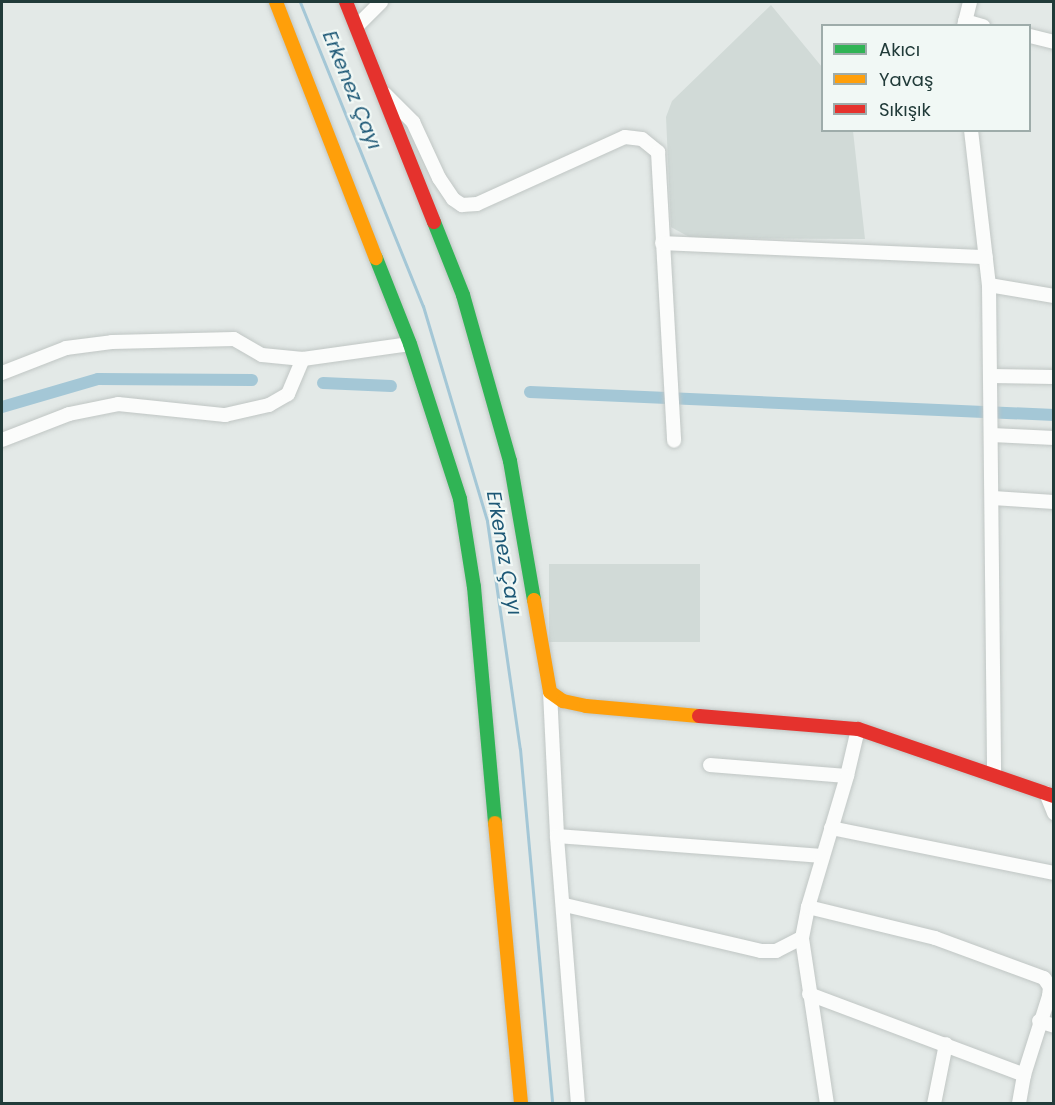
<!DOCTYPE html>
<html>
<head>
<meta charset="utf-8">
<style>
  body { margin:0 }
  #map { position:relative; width:1055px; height:1105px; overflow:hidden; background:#e3e9e7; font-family:Poppins,sans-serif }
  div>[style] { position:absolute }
  .built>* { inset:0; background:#d1dad7; transform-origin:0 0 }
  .stream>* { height:3px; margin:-1.5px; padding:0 1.5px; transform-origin:1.5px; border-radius:1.5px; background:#a4c7d6 }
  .canal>* { height:12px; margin:-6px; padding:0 6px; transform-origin:6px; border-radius:6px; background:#a4c7d6 }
  .roads { filter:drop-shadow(0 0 2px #c0c6c4) drop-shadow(0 0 2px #c0c6c4) }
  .street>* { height:14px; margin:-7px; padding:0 7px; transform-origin:7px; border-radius:7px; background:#fbfcfb }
  .fast>* { height:14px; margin:-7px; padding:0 7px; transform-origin:7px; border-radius:7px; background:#30b455 }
  .slow>* { height:14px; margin:-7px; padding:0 7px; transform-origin:7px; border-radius:7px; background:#ff9f0a }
  .jam>* { height:14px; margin:-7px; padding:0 7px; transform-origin:7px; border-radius:7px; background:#e5322d }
  span { translate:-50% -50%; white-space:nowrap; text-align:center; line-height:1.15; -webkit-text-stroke:4.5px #f1f8f5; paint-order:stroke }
  .water-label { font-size:20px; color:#1d5876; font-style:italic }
  .frame { position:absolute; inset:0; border:3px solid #213b39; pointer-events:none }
  .legend { position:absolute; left:821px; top:24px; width:210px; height:108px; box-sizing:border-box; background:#f1f8f5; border:2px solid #9eacaa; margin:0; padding:8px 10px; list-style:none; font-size:18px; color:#213b39 }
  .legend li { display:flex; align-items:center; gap:12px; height:30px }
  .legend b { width:30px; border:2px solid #9eacaa }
</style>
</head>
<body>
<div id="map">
  <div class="built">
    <div style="clip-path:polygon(771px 5px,822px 67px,822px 130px,853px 131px,865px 239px,691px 238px,671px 227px,666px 117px,672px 101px)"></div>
    <div style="left:549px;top:564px;width:151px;height:78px"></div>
  </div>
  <div class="stream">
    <div style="left:300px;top:2px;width:328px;rotate:68deg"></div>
    <div style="left:423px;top:306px;width:224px;rotate:73.4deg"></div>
    <div style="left:487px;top:521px;width:230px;rotate:81.8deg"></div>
    <div style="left:520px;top:749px;width:356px;rotate:84.8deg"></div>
  </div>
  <div class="canal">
    <div style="left:323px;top:383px;width:68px;rotate:2.5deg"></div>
    <div style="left:530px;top:392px;width:525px;rotate:2.51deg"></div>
    <div style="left:2px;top:407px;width:100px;rotate:-16.3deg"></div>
    <div style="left:98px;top:379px;width:154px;rotate:0.4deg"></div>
  </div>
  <div class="roads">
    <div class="street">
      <div style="left:965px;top:21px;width:19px;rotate:16deg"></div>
      <div style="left:357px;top:26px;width:34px;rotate:-45deg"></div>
      <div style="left:964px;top:26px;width:25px;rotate:-76deg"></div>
      <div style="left:1030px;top:36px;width:25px;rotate:14deg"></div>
      <div style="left:385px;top:94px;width:40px;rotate:45deg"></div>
      <div style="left:413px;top:122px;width:62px;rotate:65.1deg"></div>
      <div style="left:439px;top:178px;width:25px;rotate:56deg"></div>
      <div style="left:453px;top:199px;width:11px;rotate:34deg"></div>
      <div style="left:462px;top:205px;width:15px;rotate:-4deg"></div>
      <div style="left:477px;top:204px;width:162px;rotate:-24.4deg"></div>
      <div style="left:625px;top:137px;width:17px;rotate:7deg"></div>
      <div style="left:642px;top:139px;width:21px;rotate:39deg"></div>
      <div style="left:658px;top:152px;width:289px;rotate:86.8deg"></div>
      <div style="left:971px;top:130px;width:156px;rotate:83.4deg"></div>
      <div style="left:989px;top:285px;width:490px;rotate:89.4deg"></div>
      <div style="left:662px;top:243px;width:324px;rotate:2.5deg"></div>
      <div style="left:989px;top:285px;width:66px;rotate:9.6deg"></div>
      <div style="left:2px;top:373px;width:69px;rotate:-21.3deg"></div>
      <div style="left:66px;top:348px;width:46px;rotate:-7.4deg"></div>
      <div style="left:112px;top:342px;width:122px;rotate:-1.4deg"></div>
      <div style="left:234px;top:339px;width:32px;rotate:30deg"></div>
      <div style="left:262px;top:355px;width:41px;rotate:5.6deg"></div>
      <div style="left:303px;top:359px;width:108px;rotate:-8deg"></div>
      <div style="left:991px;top:376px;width:63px;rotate:0.9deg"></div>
      <div style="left:992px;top:435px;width:62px;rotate:2.8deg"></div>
      <div style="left:2px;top:440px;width:72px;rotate:-21.2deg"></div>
      <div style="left:69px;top:414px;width:50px;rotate:-11.5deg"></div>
      <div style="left:118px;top:404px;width:108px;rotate:5.9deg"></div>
      <div style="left:225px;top:415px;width:45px;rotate:-12.8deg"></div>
      <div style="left:269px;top:405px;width:22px;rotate:-30deg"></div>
      <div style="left:288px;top:394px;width:38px;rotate:-67deg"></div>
      <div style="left:993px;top:498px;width:61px;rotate:3.8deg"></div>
      <div style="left:550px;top:692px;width:144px;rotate:87.2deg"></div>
      <div style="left:710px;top:765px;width:137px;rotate:4.6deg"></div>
      <div style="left:847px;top:776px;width:48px;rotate:-76.8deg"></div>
      <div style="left:1046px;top:793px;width:22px;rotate:68deg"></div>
      <div style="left:831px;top:828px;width:227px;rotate:11.4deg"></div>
      <div style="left:565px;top:905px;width:201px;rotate:13.2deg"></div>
      <div style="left:761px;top:951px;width:15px"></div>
      <div style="left:776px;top:951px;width:29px;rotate:-27deg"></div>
      <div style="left:808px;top:907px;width:131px;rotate:13.7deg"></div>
      <div style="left:935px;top:938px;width:116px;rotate:20.2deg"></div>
      <div style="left:1044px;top:978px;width:11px;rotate:56deg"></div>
      <div style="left:1050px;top:987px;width:9px;rotate:96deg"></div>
      <div style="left:1049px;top:996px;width:83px;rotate:107.6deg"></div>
      <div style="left:1024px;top:1075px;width:29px;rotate:100deg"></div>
      <div style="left:809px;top:994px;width:230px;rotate:20.6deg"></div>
      <div style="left:1039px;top:1021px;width:16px;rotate:18deg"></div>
      <div style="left:578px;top:1104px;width:269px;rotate:-94.5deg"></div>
      <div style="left:557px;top:836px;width:266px;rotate:4.3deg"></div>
      <div style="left:827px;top:1104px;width:168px;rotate:-98.6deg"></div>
      <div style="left:802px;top:938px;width:32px;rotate:-79deg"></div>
      <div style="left:808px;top:907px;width:137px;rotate:-73.4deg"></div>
      <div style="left:934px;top:1104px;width:61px;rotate:-78.7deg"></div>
    </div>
    <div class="fast">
      <div style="left:434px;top:222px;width:79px;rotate:68.3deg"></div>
      <div style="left:463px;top:295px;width:173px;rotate:74.2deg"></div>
      <div style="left:510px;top:461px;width:141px;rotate:80.2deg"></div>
      <div style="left:376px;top:258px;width:92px;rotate:68.4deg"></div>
      <div style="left:410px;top:344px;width:163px;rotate:72.1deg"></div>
      <div style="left:460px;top:499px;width:89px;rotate:81deg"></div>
      <div style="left:474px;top:587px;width:237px;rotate:84.9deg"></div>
    </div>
    <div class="slow">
      <div style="left:276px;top:2px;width:275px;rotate:68.7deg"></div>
      <div style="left:534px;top:600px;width:93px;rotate:80.1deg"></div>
      <div style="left:550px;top:692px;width:16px;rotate:35deg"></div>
      <div style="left:563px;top:701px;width:24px;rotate:12deg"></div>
      <div style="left:586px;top:706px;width:113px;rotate:5.1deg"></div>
      <div style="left:495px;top:823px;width:282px;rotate:84.7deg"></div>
    </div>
    <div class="jam">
      <div style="left:346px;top:2px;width:237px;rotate:68.2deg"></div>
      <div style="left:699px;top:716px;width:160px;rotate:4.7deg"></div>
      <div style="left:858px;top:729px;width:207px;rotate:18.9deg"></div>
    </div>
  </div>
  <div class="water-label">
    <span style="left:352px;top:90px;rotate:68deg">Erkenez Çayı</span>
    <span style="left:504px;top:553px;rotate:80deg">Erkenez Çayı</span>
  </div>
  <div class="frame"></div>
  <ul class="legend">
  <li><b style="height:8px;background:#30b455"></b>Akıcı</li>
  <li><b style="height:8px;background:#ff9f0a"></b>Yavaş</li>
  <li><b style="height:8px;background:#e5322d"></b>Sıkışık</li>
  </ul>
</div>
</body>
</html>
